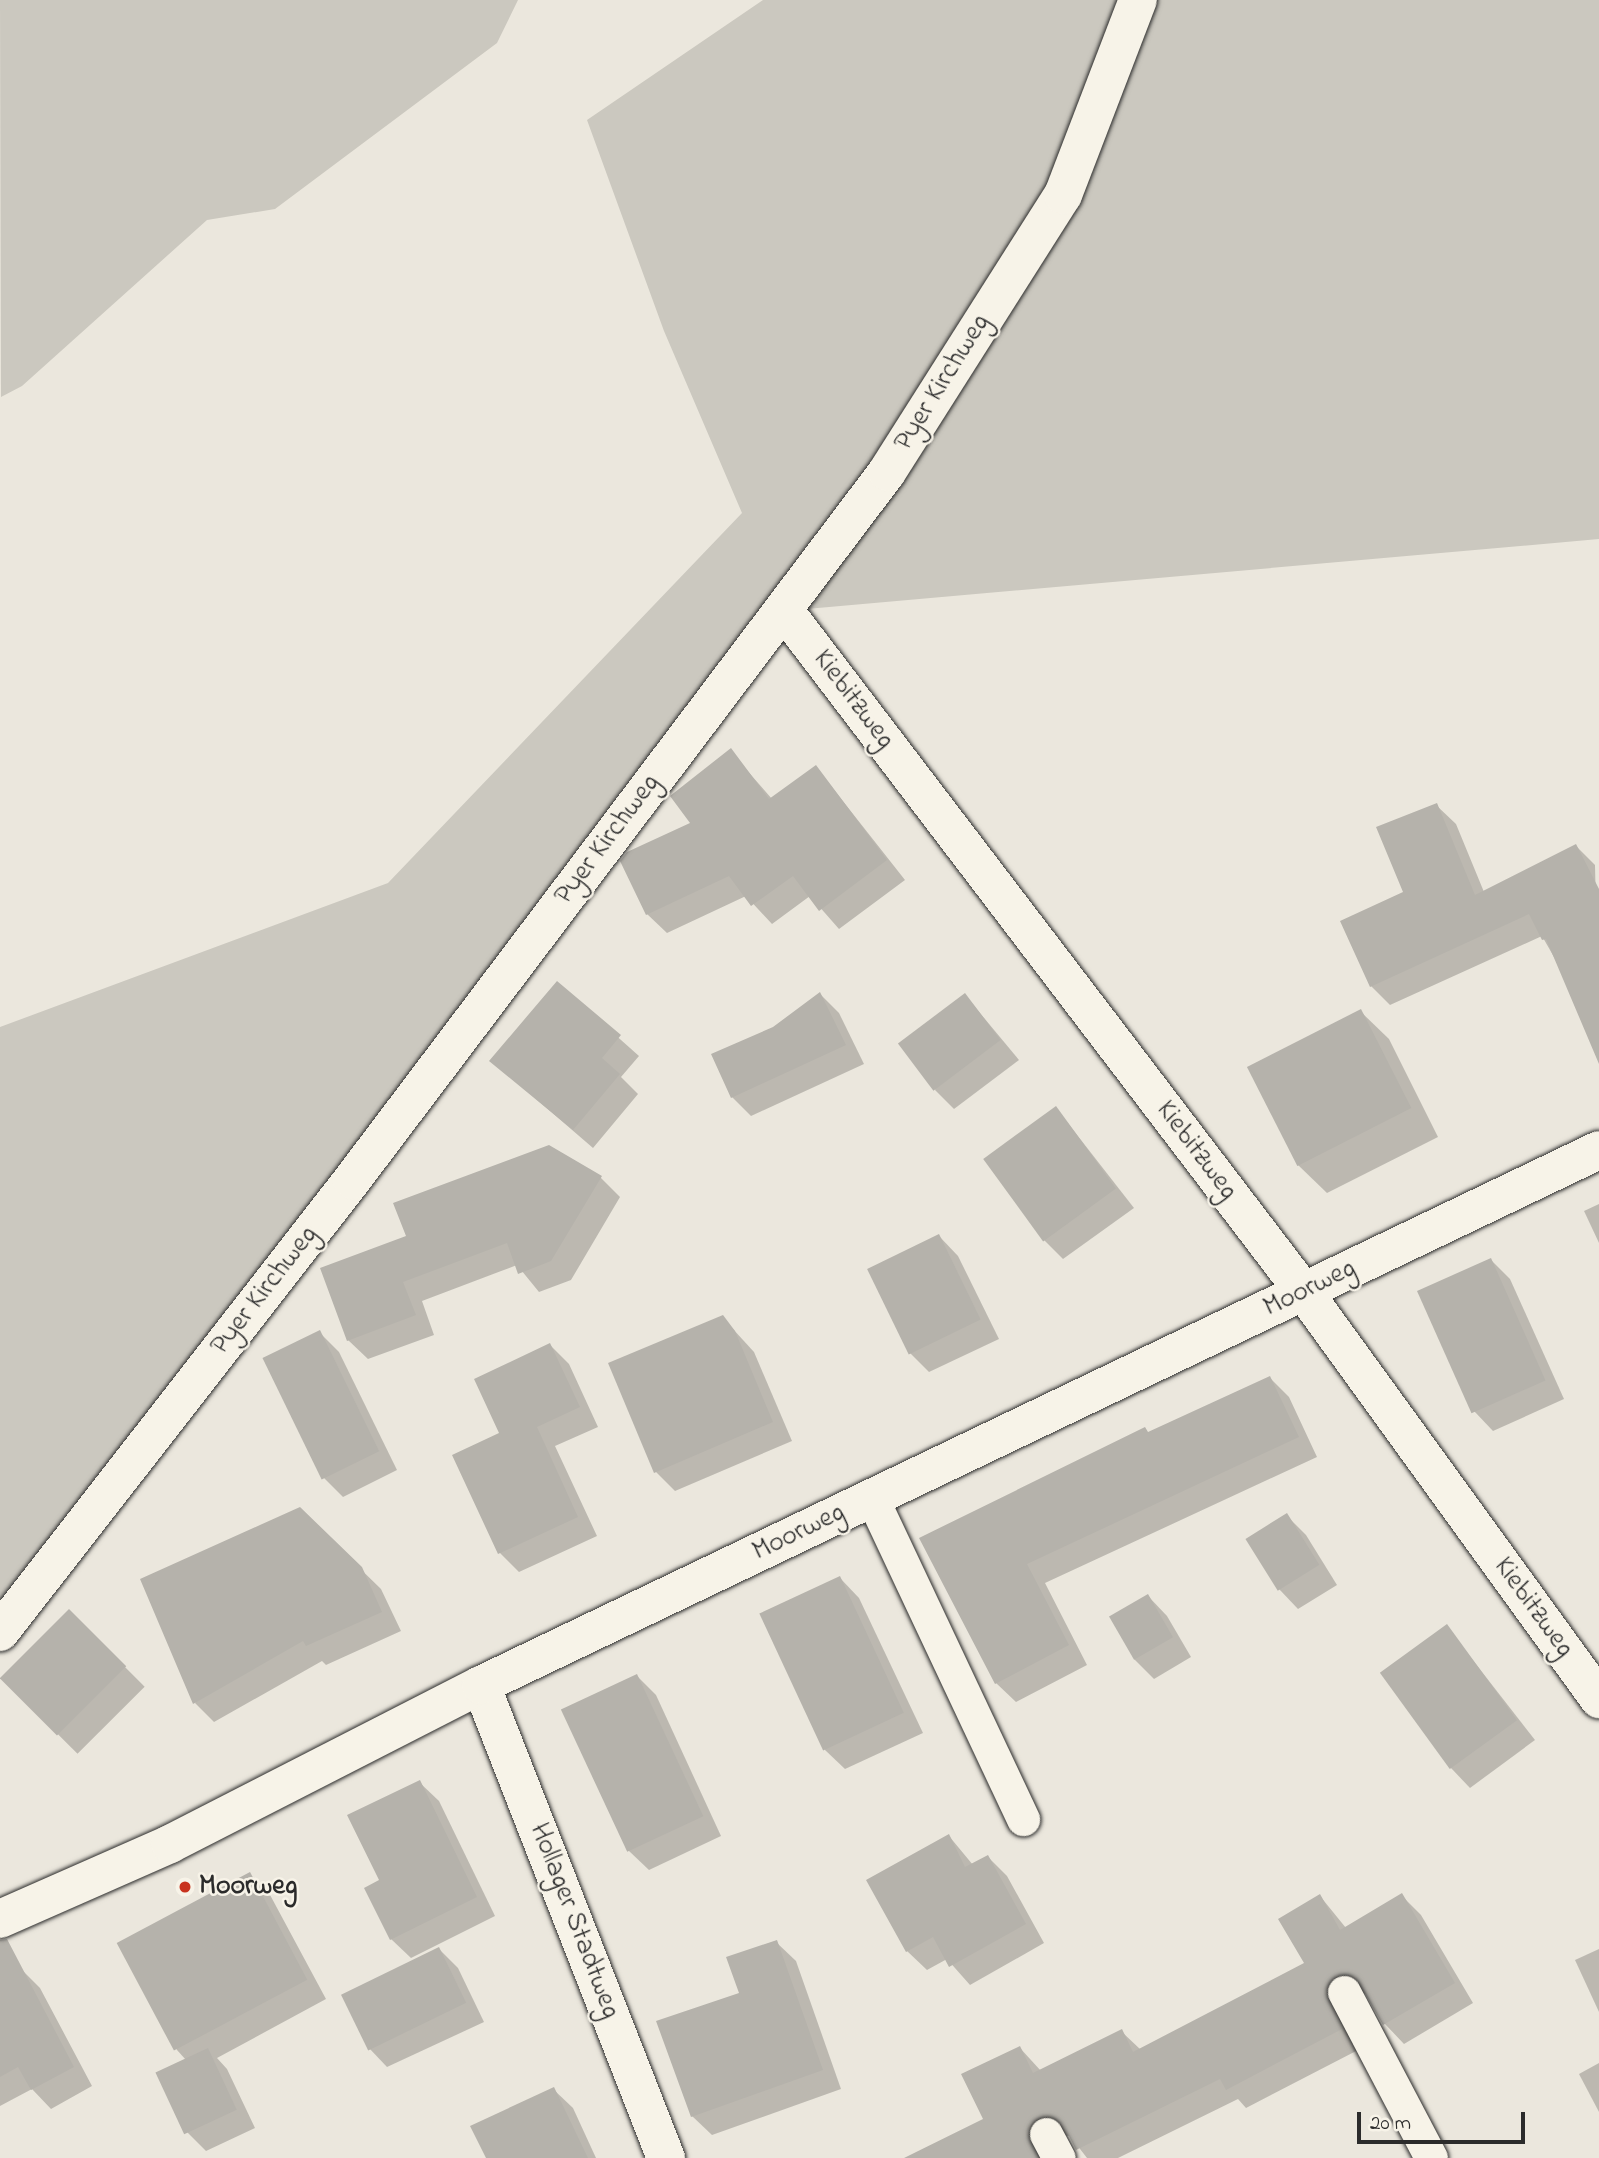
<!DOCTYPE html>
<html>
<head>
<meta charset="utf-8">
<style>
  body { margin:0 }
  #map { position:relative; width:1599px; height:2158px; overflow:hidden; background:#ebe7dd; font-family:"Indie Flower",sans-serif }
  div>[style] { position:absolute }
  .green>* { inset:0; background:#cbc8bf }
  .shadow>* { inset:0; background:#0003; transform-origin:0 0 }
  .building>* { inset:0; background:#b5b2ab; transform-origin:0 0 }
  .roads { filter:drop-shadow(0 0 2px #2b2b2b) drop-shadow(0 0 2px #2b2b2b) }
  .service>* { height:33px; margin:-16.5px; padding:0 16.5px; transform-origin:16.5px; border-radius:16.5px; background:#f7f3e8 }
  .minor>* { height:38px; margin:-19px; padding:0 19px; transform-origin:19px; border-radius:19px; background:#f7f3e8 }
  .dots>* { width:19px; height:19px; translate:-50% -50%; box-sizing:border-box; border:4px solid #f7f3e8; border-radius:50% }
  span { translate:-50% -50%; white-space:nowrap; text-align:center; line-height:1.15; -webkit-text-stroke:5px #f7f3e8; paint-order:stroke }
  .street-label { font-size:28px; color:#2b2b2b }
  .poi-label { font-size:28px; color:#2b2b2b; font-weight:700 }
  .left { translate:0 -50%; text-align:left }
  .scale { position:absolute; left:1357px; top:2112px; width:168px; height:32px; box-sizing:border-box; border:4px solid #2b2b2b; border-top:0; padding-left:9px; font-size:21px; line-height:24px; white-space:nowrap; color:#2b2b2b; -webkit-text-stroke:5px #f7f3e8; paint-order:stroke }
</style>
</head>
<body>
<div id="map">
  <div class="green">
    <div style="clip-path:polygon(0 0,518px 0,497px 43px,275px 209px,207px 220px,22px 386px,1px 397px)"></div>
    <div style="clip-path:polygon(763px 0,1599px 0,1599px 539px,784px 611px,0 1631px,0 1027px,388px 883px,742px 513px,664px 331px,587px 120px)"></div>
  </div>
  <div class="shadow">
    <div style="clip-path:polygon(730px 751px,772px 799px,816px 767px,905px 880px,839px 929px,810px 896px,772px 924px,746px 896px,667px 933px,647px 914px)"></div>
    <div style="clip-path:polygon(1436px 805px,1456px 824px,1484px 892px,1576px 846px,1595px 865px,1599px 1036px,1542px 936px,1390px 1005px,1371px 986px)"></div>
    <div style="clip-path:polygon(557px 983px,639px 1056px,621px 1077px,638px 1094px,593px 1148px,492px 1061px)"></div>
    <div style="clip-path:polygon(820px 994px,839px 1013px,864px 1064px,751px 1116px,732px 1097px,773px 1029px)"></div>
    <div style="clip-path:polygon(965px 995px,1019px 1060px,954px 1109px,935px 1090px)"></div>
    <div style="clip-path:polygon(1360px 1011px,1389px 1039px,1438px 1137px,1327px 1193px,1298px 1165px)"></div>
    <div style="clip-path:polygon(1056px 1108px,1134px 1208px,1063px 1259px,1044px 1240px)"></div>
    <div style="clip-path:polygon(549px 1146px,601px 1178px,620px 1197px,571px 1280px,539px 1292px,517px 1265px,422px 1301px,434px 1335px,368px 1359px,348px 1340px,408px 1237px)"></div>
    <div style="clip-path:polygon(1599px 1204px,1599px 1243px,1584px 1211px)"></div>
    <div style="clip-path:polygon(939px 1236px,958px 1256px,999px 1339px,929px 1372px,910px 1353px)"></div>
    <div style="clip-path:polygon(1491px 1260px,1510px 1279px,1564px 1399px,1493px 1431px,1474px 1411px,1420px 1292px)"></div>
    <div style="clip-path:polygon(722px 1317px,754px 1352px,792px 1441px,675px 1491px,656px 1472px)"></div>
    <div style="clip-path:polygon(320px 1333px,339px 1352px,397px 1470px,343px 1497px,323px 1477px)"></div>
    <div style="clip-path:polygon(550px 1345px,569px 1364px,598px 1427px,555px 1446px,597px 1536px,519px 1572px,500px 1553px,502px 1434px)"></div>
    <div style="clip-path:polygon(1270px 1378px,1289px 1397px,1317px 1457px,1045px 1583px,1087px 1665px,1016px 1702px,996px 1683px,921px 1538px)"></div>
    <div style="clip-path:polygon(299px 1509px,381px 1589px,401px 1631px,326px 1665px,322px 1661px,214px 1722px,195px 1703px)"></div>
    <div style="clip-path:polygon(1287px 1516px,1306px 1535px,1337px 1585px,1298px 1609px,1279px 1589px,1248px 1539px)"></div>
    <div style="clip-path:polygon(840px 1578px,859px 1598px,923px 1733px,845px 1769px,825px 1750px)"></div>
    <div style="clip-path:polygon(1148px 1596px,1167px 1616px,1191px 1657px,1154px 1679px,1134px 1659px)"></div>
    <div style="left:69px;top:1611px;width:107px;height:95px;rotate:45deg"></div>
    <div style="clip-path:polygon(1447px 1627px,1535px 1740px,1470px 1788px,1451px 1768px)"></div>
    <div style="clip-path:polygon(637px 1676px,656px 1695px,721px 1836px,649px 1870px,629px 1851px)"></div>
    <div style="clip-path:polygon(419px 1782px,439px 1801px,495px 1916px,411px 1958px,391px 1939px,382px 1881px)"></div>
    <div style="clip-path:polygon(949px 1836px,973px 1865px,988px 1857px,1007px 1876px,1044px 1943px,970px 1985px,947px 1959px,927px 1970px,907px 1951px)"></div>
    <div style="clip-path:polygon(249px 1874px,269px 1893px,326px 1999px,217px 2058px,227px 2069px,255px 2128px,206px 2151px,187px 2132px,186px 2060px,177px 2050px,119px 1945px)"></div>
    <div style="clip-path:polygon(1320px 1896px,1346px 1928px,1402px 1896px,1421px 1915px,1473px 2003px,1404px 2044px,1385px 2024px,1367px 1994px,1355px 1993px,1360px 2049px,1246px 2108px,1238px 2099px,1118px 2158px,1087px 2158px,1070px 2136px,1057px 2135px,1047px 2158px,908px 2158px,985px 2120px,1020px 2048px,1041px 2071px,1122px 2032px,1141px 2050px,1307px 1964px)"></div>
    <div style="clip-path:polygon(776px 1942px,796px 1961px,841px 2089px,712px 2135px,692px 2116px,741px 1994px)"></div>
    <div style="clip-path:polygon(439px 1949px,458px 1968px,484px 2022px,387px 2067px,368px 2047px)"></div>
    <div style="clip-path:polygon(1599px 1949px,1599px 2012px,1575px 1960px)"></div>
    <div style="clip-path:polygon(21px 1969px,40px 1988px,92px 2086px,51px 2109px,32px 2089px,0 2106px,0 1980px)"></div>
    <div style="clip-path:polygon(1599px 2063px,1599px 2112px,1579px 2074px)"></div>
    <div style="clip-path:polygon(553px 2089px,573px 2108px,596px 2158px,488px 2158px)"></div>
  </div>
  <div class="building">
    <div style="clip-path:polygon(731px 748px,769px 799px,816px 765px,887px 860px,819px 911px,793px 876px,751px 906px,729px 876px,646px 915px,620px 861px,627px 852px,690px 823px,670px 796px)"></div>
    <div style="clip-path:polygon(1437px 803px,1475px 895px,1576px 844px,1599px 889px,1599px 1064px,1546px 939px,1542px 940px,1529px 914px,1370px 987px,1340px 921px,1403px 892px,1376px 827px)"></div>
    <div style="clip-path:polygon(557px 981px,621px 1035px,602px 1058px,620px 1074px,573px 1130px,489px 1061px)"></div>
    <div style="clip-path:polygon(820px 992px,846px 1045px,731px 1098px,711px 1054px,773px 1027px)"></div>
    <div style="left:965px;top:993px;width:59px;height:84px;rotate:53deg"></div>
    <div style="left:1361px;top:1009px;width:111px;height:128px;rotate:63deg"></div>
    <div style="left:1056px;top:1106px;width:102px;height:90px;rotate:54deg"></div>
    <div style="clip-path:polygon(549px 1145px,602px 1176px,551px 1261px,518px 1274px,507px 1243px,403px 1282px,416px 1315px,347px 1341px,320px 1268px,406px 1236px,393px 1203px)"></div>
    <div style="left:939px;top:1234px;width:95px;height:80px;rotate:64deg"></div>
    <div style="left:1491px;top:1258px;width:134px;height:81px;rotate:66deg"></div>
    <div style="clip-path:polygon(723px 1315px,735px 1331px,773px 1422px,654px 1473px,608px 1363px)"></div>
    <div style="left:320px;top:1330px;width:135px;height:64px;rotate:64deg"></div>
    <div style="clip-path:polygon(550px 1343px,580px 1407px,537px 1427px,578px 1517px,498px 1554px,452px 1455px,499px 1433px,474px 1379px)"></div>
    <div style="clip-path:polygon(1270px 1376px,1299px 1437px,1027px 1564px,1069px 1645px,995px 1684px,919px 1538px,1145px 1427px,1148px 1432px)"></div>
    <div style="clip-path:polygon(300px 1507px,362px 1567px,382px 1612px,306px 1646px,303px 1641px,193px 1704px,140px 1579px)"></div>
    <div style="left:1287px;top:1513px;width:61px;height:49px;rotate:58deg"></div>
    <div style="left:840px;top:1576px;width:151px;height:89px;rotate:65deg"></div>
    <div style="left:1148px;top:1594px;width:50px;height:45px;rotate:60deg"></div>
    <div style="left:69px;top:1609px;width:81px;height:98px;rotate:45deg"></div>
    <div style="left:1447px;top:1624px;width:119px;height:83px;rotate:54deg"></div>
    <div style="left:637px;top:1674px;width:157px;height:84px;rotate:65deg"></div>
    <div style="clip-path:polygon(420px 1780px,477px 1897px,390px 1940px,364px 1888px,379px 1880px,347px 1815px)"></div>
    <div style="clip-path:polygon(949px 1834px,965px 1867px,988px 1855px,1026px 1924px,949px 1967px,933px 1937px,906px 1952px,866px 1880px)"></div>
    <div style="left:250px;top:1872px;width:122px;height:151px;rotate:62deg"></div>
    <div style="clip-path:polygon(1402px 1893px,1455px 1983px,1383px 2025px,1355px 1976px,1336px 1975px,1325px 1992px,1342px 2029px,1226px 2090px,1220px 2079px,1076px 2150px,1063px 2124px,1046px 2115px,1030px 2123px,1027px 2133px,1037px 2158px,904px 2158px,983px 2119px,961px 2074px,1020px 2046px,1033px 2073px,1122px 2029px,1133px 2052px,1304px 1963px,1278px 1919px,1320px 1894px,1340px 1930px)"></div>
    <div style="clip-path:polygon(7px 1939px,74px 2067px,31px 2090px,18px 2067px,0 2077px,0 1940px)"></div>
    <div style="clip-path:polygon(777px 1940px,823px 2070px,691px 2117px,656px 2021px,739px 1993px,726px 1957px)"></div>
    <div style="left:439px;top:1947px;width:62px;height:109px;rotate:64deg"></div>
    <div style="left:208px;top:2048px;width:68px;height:58px;rotate:65deg"></div>
    <div style="clip-path:polygon(554px 2087px,588px 2158px,486px 2158px,470px 2126px)"></div>
  </div>
  <div class="roads">
    <div class="service">
      <div style="left:872px;top:1498px;width:355px;rotate:64.8deg"></div>
      <div style="left:1344px;top:1992px;width:187px;rotate:62.3deg"></div>
      <div style="left:1046px;top:2134px;width:27px;rotate:62deg"></div>
    </div>
    <div class="minor">
      <div style="left:784px;top:610px;width:858px;rotate:52.68deg"></div>
      <div style="left:1304px;top:1292px;width:503px;rotate:54.06deg"></div>
      <div style="left:0;top:1632px;width:573px;rotate:-52.09deg"></div>
      <div style="left:352px;top:1180px;width:887px;rotate:-52.92deg"></div>
      <div style="left:887px;top:472px;width:328px;rotate:-57.6deg"></div>
      <div style="left:1063px;top:195px;width:209px;rotate:-69deg"></div>
      <div style="left:481px;top:1685px;width:508px;rotate:68.64deg"></div>
      <div style="left:0;top:1919px;width:186px;rotate:-23.8deg"></div>
      <div style="left:170px;top:1844px;width:349px;rotate:-27.1deg"></div>
      <div style="left:481px;top:1685px;width:1239px;rotate:-25.57deg"></div>
    </div>
  </div>
  <div class="dots">
    <div style="left:185px;top:1887px;background:#c8321e"></div>
  </div>
  <div class="street-label">
    <span style="left:943px;top:383px;rotate:-58deg">Pyer Kirchweg</span>
    <span style="left:853px;top:700px;rotate:53deg">Kiebitzweg</span>
    <span style="left:608px;top:840px;rotate:-53deg">Pyer Kirchweg</span>
    <span style="left:1196px;top:1151px;rotate:53deg">Kiebitzweg</span>
    <span style="left:1310px;top:1289px;rotate:-26deg">Moorweg</span>
    <span style="left:265px;top:1291px;rotate:-52deg">Pyer Kirchweg</span>
    <span style="left:799px;top:1533px;rotate:-26deg">Moorweg</span>
    <span style="left:1533px;top:1608px;rotate:54deg">Kiebitzweg</span>
    <span style="left:574px;top:1921px;rotate:69deg">Hollager Stadtweg</span>
  </div>
  <div class="poi-label">
    <span class="left" style="left:199px;top:1887px">Moorweg</span>
  </div>
  <div class="scale">20 m</div>
</div>
</body>
</html>
